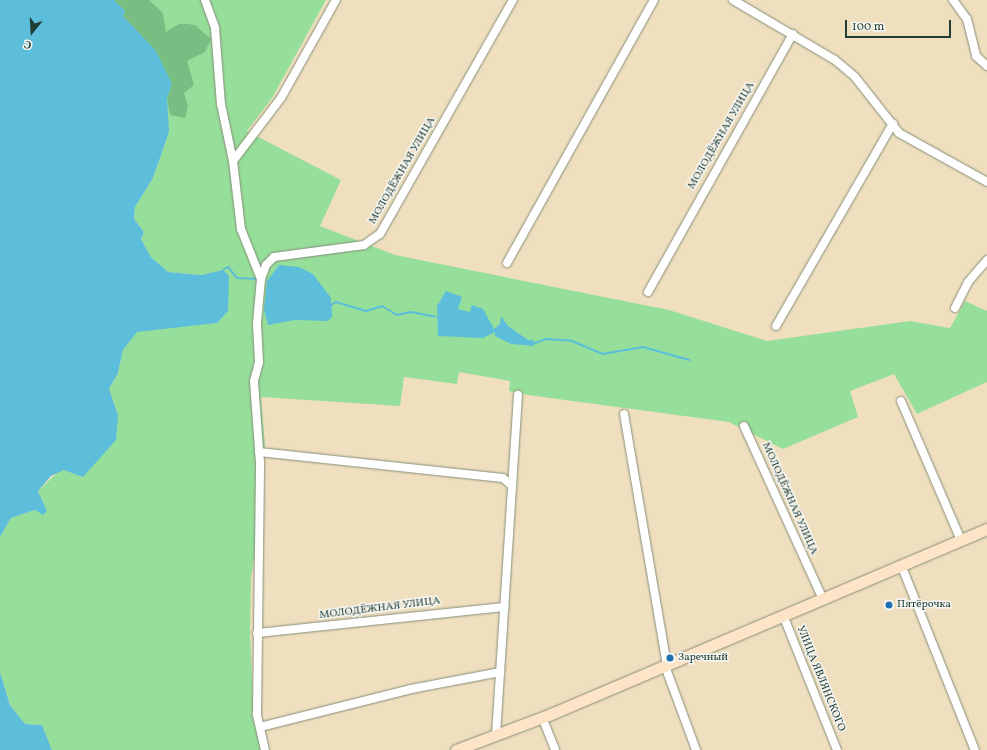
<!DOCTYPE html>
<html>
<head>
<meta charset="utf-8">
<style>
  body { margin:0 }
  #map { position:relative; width:987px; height:750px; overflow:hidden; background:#efdfbf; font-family:Vollkorn,serif }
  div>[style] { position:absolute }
  .green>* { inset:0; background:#96df9a }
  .forest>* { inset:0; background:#78be82 }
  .water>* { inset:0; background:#5cbeda }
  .stream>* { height:2px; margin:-1px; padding:0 1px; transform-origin:1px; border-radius:1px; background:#5cbeda }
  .roads { filter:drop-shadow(0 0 1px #878e7a) drop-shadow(0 0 1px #878e7a) }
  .street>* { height:8px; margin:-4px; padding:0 4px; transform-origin:4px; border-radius:4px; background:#fff }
  .secondary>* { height:11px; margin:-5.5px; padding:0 5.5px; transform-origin:5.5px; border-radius:5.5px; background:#fee4c6 }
  .dots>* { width:11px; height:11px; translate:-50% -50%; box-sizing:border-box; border:2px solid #f6f6f2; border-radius:50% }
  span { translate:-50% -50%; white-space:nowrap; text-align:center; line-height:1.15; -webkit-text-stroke:3px #f6f6f2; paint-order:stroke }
  .street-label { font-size:11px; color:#1f3d34 }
  .poi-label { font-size:11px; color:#1f3d34 }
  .left { translate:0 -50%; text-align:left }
  .north { position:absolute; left:12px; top:12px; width:40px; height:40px; -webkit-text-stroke:3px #f6f6f2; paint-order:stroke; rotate:198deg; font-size:11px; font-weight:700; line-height:16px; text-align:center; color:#1f3d34 }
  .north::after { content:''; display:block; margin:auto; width:14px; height:18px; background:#1f3d34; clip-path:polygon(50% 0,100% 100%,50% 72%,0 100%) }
  .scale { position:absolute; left:845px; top:20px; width:106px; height:18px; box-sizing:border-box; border:2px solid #1f3d34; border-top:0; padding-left:5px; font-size:12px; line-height:14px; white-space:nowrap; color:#1f3d34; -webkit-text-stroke:3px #f6f6f2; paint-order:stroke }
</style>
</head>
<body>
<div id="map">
  <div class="green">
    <div style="clip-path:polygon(114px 0,326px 0,272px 98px,247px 131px,341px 180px,320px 226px,395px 255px,669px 310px,767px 341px,910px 321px,950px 328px,965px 301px,987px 311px,987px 382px,917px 414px,894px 374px,850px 391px,858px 417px,783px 449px,729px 422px,528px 395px,509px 391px,510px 381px,459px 372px,457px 384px,404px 377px,400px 406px,261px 397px,265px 447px,256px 448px,260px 516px,251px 579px,250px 631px,253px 700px,262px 750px,52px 750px,42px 725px,25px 724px,10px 705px,0 672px,0 537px,11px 518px,35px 510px,47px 511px,38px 491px,118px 415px,109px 389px,118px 373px,123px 350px,137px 331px,217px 323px,228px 311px,223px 270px,201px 275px,168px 272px,151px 257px,141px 239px,144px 232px,134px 219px,135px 207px,153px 178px,169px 132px,125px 11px)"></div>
  </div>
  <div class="forest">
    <div style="clip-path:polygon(114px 0,149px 0,163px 13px,166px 32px,179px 24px,187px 24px,195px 25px,211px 39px,205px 52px,187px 61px,194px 85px,184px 93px,188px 106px,185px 118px,170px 115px,167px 98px,172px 84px,156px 51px,123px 16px,125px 11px)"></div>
  </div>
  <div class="water">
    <div style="clip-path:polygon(0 0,114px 0,125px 11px,123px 16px,156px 51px,172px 84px,167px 98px,169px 132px,153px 178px,135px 207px,134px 219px,144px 232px,141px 239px,151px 257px,168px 272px,201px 275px,223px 270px,229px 276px,228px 311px,217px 323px,137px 332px,123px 350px,118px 373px,109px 389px,118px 415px,116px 440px,83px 477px,64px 470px,51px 476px,38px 491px,47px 511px,43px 515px,35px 510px,11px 518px,0 537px)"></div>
    <div style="clip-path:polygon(279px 265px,299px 267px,313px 274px,331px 298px,332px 317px,328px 321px,295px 320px,268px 325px,264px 310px,267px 281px)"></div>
    <div style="clip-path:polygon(446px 291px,462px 297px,458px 309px,470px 312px,472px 305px,483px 309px,494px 329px,500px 324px,501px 316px,508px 326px,528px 340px,534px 340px,534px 346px,511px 344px,495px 336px,495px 332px,483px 338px,438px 336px,437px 306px)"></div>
    <div style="clip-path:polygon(0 672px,10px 705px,25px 724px,42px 725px,52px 750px,0 750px)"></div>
  </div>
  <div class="stream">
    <div style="left:223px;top:270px;width:6px;rotate:-31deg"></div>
    <div style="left:228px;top:267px;width:14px;rotate:51deg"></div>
    <div style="left:237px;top:278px;width:22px;rotate:3deg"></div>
    <div style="left:331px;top:305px;width:6px;rotate:-31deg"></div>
    <div style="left:336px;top:302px;width:31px;rotate:17deg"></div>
    <div style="left:366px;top:311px;width:17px;rotate:-17deg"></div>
    <div style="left:382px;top:306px;width:17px;rotate:31deg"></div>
    <div style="left:397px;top:315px;width:14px;rotate:-12deg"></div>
    <div style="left:411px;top:312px;width:25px;rotate:11deg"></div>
    <div style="left:535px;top:343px;width:12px;rotate:-20deg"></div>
    <div style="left:546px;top:339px;width:26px;rotate:4deg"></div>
    <div style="left:572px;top:341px;width:33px;rotate:23deg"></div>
    <div style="left:602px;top:354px;width:42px;rotate:-9.7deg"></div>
    <div style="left:643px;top:347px;width:48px;rotate:15.8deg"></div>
  </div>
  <div class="roads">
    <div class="street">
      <div style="left:205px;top:0;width:30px;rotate:70deg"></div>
      <div style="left:215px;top:28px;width:76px;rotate:85.5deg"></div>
      <div style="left:221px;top:104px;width:58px;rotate:78.1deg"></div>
      <div style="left:733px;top:0;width:118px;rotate:30.5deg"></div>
      <div style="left:835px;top:60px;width:26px;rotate:40deg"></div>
      <div style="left:855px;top:77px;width:71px;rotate:51.8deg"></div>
      <div style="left:899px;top:133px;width:101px;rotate:29.1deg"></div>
      <div style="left:953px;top:0;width:24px;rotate:54deg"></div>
      <div style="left:967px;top:19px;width:38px;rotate:76deg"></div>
      <div style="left:976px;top:56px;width:15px;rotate:42deg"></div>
      <div style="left:507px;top:263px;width:301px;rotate:-60.8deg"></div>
      <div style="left:261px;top:279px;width:15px;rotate:-70deg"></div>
      <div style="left:266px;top:265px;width:11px;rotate:-45deg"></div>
      <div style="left:274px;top:257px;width:91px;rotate:-7.6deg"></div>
      <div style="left:364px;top:245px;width:19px;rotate:-35deg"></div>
      <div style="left:380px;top:234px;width:269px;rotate:-60.4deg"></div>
      <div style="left:648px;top:292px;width:296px;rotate:-60.7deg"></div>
      <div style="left:955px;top:308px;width:29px;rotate:-63deg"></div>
      <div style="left:968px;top:282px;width:29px;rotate:-49deg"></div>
      <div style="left:776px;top:326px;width:234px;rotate:-60deg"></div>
      <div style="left:901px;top:401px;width:151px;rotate:66.7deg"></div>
      <div style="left:624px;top:414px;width:255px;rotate:80.3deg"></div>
      <div style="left:744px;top:426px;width:190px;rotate:65.5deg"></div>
      <div style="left:259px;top:452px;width:245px;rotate:6.1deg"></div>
      <div style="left:503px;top:478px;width:9px;rotate:41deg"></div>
      <div style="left:902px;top:567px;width:197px;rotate:68.3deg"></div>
      <div style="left:783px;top:615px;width:145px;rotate:68.2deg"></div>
      <div style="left:257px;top:633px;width:249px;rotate:-6deg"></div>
      <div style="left:665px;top:666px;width:90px;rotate:69.7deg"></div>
      <div style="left:542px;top:717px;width:35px;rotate:68deg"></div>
      <div style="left:260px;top:727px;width:156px;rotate:-14.1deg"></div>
      <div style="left:411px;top:689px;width:91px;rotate:-10.8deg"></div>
      <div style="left:496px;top:735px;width:341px;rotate:-86.3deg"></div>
      <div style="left:265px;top:750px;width:37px;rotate:-103deg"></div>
      <div style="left:257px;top:714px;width:251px;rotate:-89.3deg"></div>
      <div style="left:260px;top:463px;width:82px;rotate:-94.2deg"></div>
      <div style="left:254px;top:381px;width:20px;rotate:-75deg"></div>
      <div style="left:259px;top:362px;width:39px;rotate:-93deg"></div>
      <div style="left:257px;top:323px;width:44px;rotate:-84.8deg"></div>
      <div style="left:261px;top:279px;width:54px;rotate:-111.8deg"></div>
      <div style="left:241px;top:229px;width:68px;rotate:-96.7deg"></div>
      <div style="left:233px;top:161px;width:79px;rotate:-52.7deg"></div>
      <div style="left:281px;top:98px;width:112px;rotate:-60.7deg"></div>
    </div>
    <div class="secondary">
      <div style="left:456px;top:750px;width:102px;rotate:-20.8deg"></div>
      <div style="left:551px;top:714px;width:474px;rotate:-23deg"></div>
    </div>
  </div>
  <div class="dots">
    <div style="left:889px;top:605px;background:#1f6fb2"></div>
    <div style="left:670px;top:658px;background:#1f6fb2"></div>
  </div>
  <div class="street-label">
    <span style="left:722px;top:136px;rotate:-60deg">МОЛОДЁЖНАЯ УЛИЦА</span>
    <span style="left:403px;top:171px;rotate:-60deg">МОЛОДЁЖНАЯ УЛИЦА</span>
    <span style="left:789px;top:499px;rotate:66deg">МОЛОДЁЖНАЯ УЛИЦА</span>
    <span style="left:380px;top:609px;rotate:-7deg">МОЛОДЁЖНАЯ УЛИЦА</span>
    <span style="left:820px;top:679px;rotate:68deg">УЛИЦА ЯВЛЯНСКОГО</span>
  </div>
  <div class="poi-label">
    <span class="left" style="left:897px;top:605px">Пятёрочка</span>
    <span class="left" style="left:678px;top:658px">Заречный</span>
  </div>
  <div class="north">С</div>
  <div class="scale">100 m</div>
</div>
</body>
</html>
